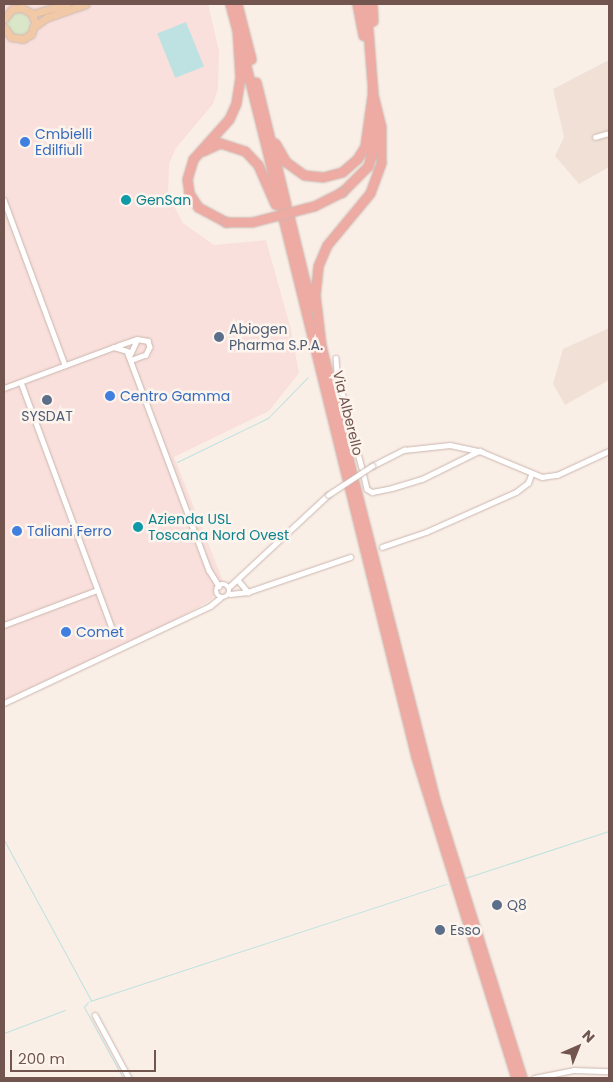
<!DOCTYPE html>
<html>
<head>
<meta charset="utf-8">
<style>
  body { margin:0 }
  #map { position:relative; width:613px; height:1082px; overflow:hidden; background:#faefe7; font-family:Poppins,sans-serif }
  div>[style] { position:absolute }
  .residential>* { inset:0; background:#f1e0d6 }
  .commercial>* { inset:0; background:#f9e0dc }
  .green>* { inset:0; background:#d9e6c7 }
  .round { border-radius:50% }
  .water>* { inset:0; background:#bde2e1; transform-origin:0 0 }
  .stream>* { height:1px; margin:-0.5px; padding:0 0.5px; transform-origin:0.5px; border-radius:0.5px; background:#bde2e1 }
  .roads { filter:drop-shadow(0 0 1px #cbb6ae) drop-shadow(0 0 1px #cbb6ae) }
  .street>* { height:4.5px; margin:-2.25px; padding:0 2.25px; transform-origin:2.25px; border-radius:2.25px; background:#fff }
  .street>.ring { margin:-2.25px; padding:0; box-sizing:content-box; background:none; border:4.5px solid #fff; border-radius:50% }
  .primary>* { height:7px; margin:-3.5px; padding:0 3.5px; transform-origin:3.5px; border-radius:3.5px; background:#f2c9a6 }
  .highway>* { height:9px; margin:-4.5px; padding:0 4.5px; transform-origin:4.5px; border-radius:4.5px; background:#eeaba4 }
  .bridges { filter:drop-shadow(0 0 1px #cbb6ae) drop-shadow(0 0 1px #cbb6ae) }
  .street-bridge>* { height:4.5px; margin:-2.25px; padding:0 2.25px; transform-origin:2.25px; border-radius:2.25px; background:#fff }
  .highway-bridge>* { height:9px; margin:-4.5px; padding:0 4.5px; transform-origin:4.5px; border-radius:4.5px; background:#eeaba4 }
  .dots>* { width:14px; height:14px; translate:-50% -50%; box-sizing:border-box; border:2px solid #fdf4ed; border-radius:50% }
  span { translate:-50% -50%; white-space:nowrap; text-align:center; line-height:1.15; -webkit-text-stroke:5px #fdf4ed; paint-order:stroke }
  .shop-label { font-size:14px; color:#366cbe }
  .left { translate:0 -50%; text-align:left }
  .culture-label { font-size:14px; color:#0d838f }
  .service-label { font-size:14px; color:#4e5e75 }
  .street-label { font-size:14px; color:#71554e }
  .frame { position:absolute; inset:0; border:5px solid #71554e; pointer-events:none }
  .north { position:absolute; left:553px; top:1022px; width:50px; height:50px; -webkit-text-stroke:4px #fdf4ed; paint-order:stroke; rotate:44deg; font-size:14px; font-weight:700; line-height:20px; text-align:center; color:#71554e }
  .north::after { content:''; display:block; margin:auto; width:18px; height:22px; background:#71554e; clip-path:polygon(50% 0,100% 100%,50% 72%,0 100%) }
  .scale { position:absolute; left:10px; top:1050px; width:146px; height:22px; box-sizing:border-box; border:2px solid #71554e; border-top:0; padding-left:6px; font-size:15px; line-height:18px; white-space:nowrap; color:#71554e; -webkit-text-stroke:4px #fdf4ed; paint-order:stroke }
</style>
</head>
<body>
<div id="map">
  <div class="residential">
    <div style="clip-path:polygon(609px 60px,609px 167px,579px 184px,555px 156px,564px 137px,553px 89px)"></div>
    <div style="clip-path:polygon(609px 328px,609px 380px,565px 405px,553px 384px,563px 349px)"></div>
  </div>
  <div class="commercial">
    <div style="clip-path:polygon(4px 4px,208px 4px,219px 51px,218px 89px,213px 104px,176px 148px,169px 164px,168px 195px,183px 223px,214px 245px,266px 240px,291px 330px,299px 373px,269px 411px,174px 457px,223px 581px,211px 600px,162px 627px,4px 701px)"></div>
  </div>
  <div class="green">
    <div class="round" style="left:8px;top:13px;width:22px;height:22px"></div>
  </div>
  <div class="water">
    <div style="left:186px;top:22px;width:48px;height:31px;rotate:68deg"></div>
  </div>
  <div class="stream">
    <div style="left:27px;top:4px;width:1px"></div>
    <div style="left:177px;top:462px;width:101px;rotate:-25.8deg"></div>
    <div style="left:268px;top:418px;width:57px;rotate:-45.7deg"></div>
    <div style="left:4px;top:840px;width:182px;rotate:61.5deg"></div>
    <div style="left:465px;top:878px;width:151px;rotate:-18.1deg"></div>
    <div style="left:90px;top:1001px;width:375px;rotate:-18.2deg"></div>
    <div style="left:88px;top:1002px;width:6px;rotate:129deg"></div>
    <div style="left:84px;top:1007px;width:81px;rotate:61.2deg"></div>
    <div style="left:4px;top:1033px;width:65px;rotate:-20.7deg"></div>
  </div>
  <div class="roads">
    <div class="street">
      <div style="left:595px;top:137px;width:15px;rotate:-16deg"></div>
      <div style="left:4px;top:200px;width:176px;rotate:69.7deg"></div>
      <div style="left:117px;top:346px;width:21px;rotate:-19deg"></div>
      <div style="left:137px;top:339px;width:11px;rotate:10deg"></div>
      <div style="left:148px;top:341px;width:6px;rotate:72deg"></div>
      <div style="left:150px;top:347px;width:9px;rotate:117deg"></div>
      <div style="left:146px;top:355px;width:15px;rotate:160deg"></div>
      <div style="left:130px;top:355px;width:17px;rotate:-66deg"></div>
      <div style="left:336px;top:358px;width:15px;rotate:86deg"></div>
      <div style="left:337px;top:373px;width:98px;rotate:75.3deg"></div>
      <div style="left:21px;top:382px;width:265px;rotate:69.7deg"></div>
      <div style="left:4px;top:388px;width:117px;rotate:-20.4deg"></div>
      <div style="left:114px;top:347px;width:14px;rotate:17deg"></div>
      <div style="left:127px;top:351px;width:234px;rotate:69.5deg"></div>
      <div style="left:209px;top:570px;width:19px;rotate:58deg"></div>
      <div style="left:372px;top:466px;width:36px;rotate:-27deg"></div>
      <div style="left:404px;top:450px;width:46px;rotate:-6.2deg"></div>
      <div style="left:450px;top:445px;width:33px;rotate:12deg"></div>
      <div style="left:482px;top:452px;width:65px;rotate:22.6deg"></div>
      <div style="left:542px;top:477px;width:15px;rotate:-8deg"></div>
      <div style="left:557px;top:475px;width:57px;rotate:-24.8deg"></div>
      <div style="left:364px;top:476px;width:13px;rotate:77deg"></div>
      <div style="left:367px;top:489px;width:6px;rotate:31deg"></div>
      <div style="left:372px;top:492px;width:20px;rotate:-11deg"></div>
      <div style="left:392px;top:488px;width:31px;rotate:-17deg"></div>
      <div style="left:422px;top:479px;width:64px;rotate:-26.2deg"></div>
      <div style="left:382px;top:547px;width:46px;rotate:-18.8deg"></div>
      <div style="left:426px;top:532px;width:98px;rotate:-24deg"></div>
      <div style="left:516px;top:492px;width:15px;rotate:-37deg"></div>
      <div style="left:528px;top:483px;width:9px;rotate:-69deg"></div>
      <div style="left:238px;top:580px;width:16px;rotate:50deg"></div>
      <div class="ring" style="left:216px;top:584px;width:9.5px;height:9.5px"></div>
      <div style="left:229px;top:587px;width:135px;rotate:-42.9deg"></div>
      <div style="left:230px;top:594px;width:18px;rotate:-6deg"></div>
      <div style="left:248px;top:592px;width:108px;rotate:-18.9deg"></div>
      <div style="left:4px;top:625px;width:99px;rotate:-20.6deg"></div>
      <div style="left:4px;top:703px;width:228px;rotate:-25.2deg"></div>
      <div style="left:210px;top:606px;width:13px;rotate:-39deg"></div>
      <div style="left:95px;top:1015px;width:72px;rotate:61.6deg"></div>
      <div style="left:534px;top:1078px;width:41px;rotate:-11.3deg"></div>
      <div style="left:574px;top:1070px;width:35px;rotate:2deg"></div>
    </div>
    <div class="primary">
      <div style="left:32px;top:14px;width:36px;rotate:-16deg"></div>
      <div style="left:4px;top:19px;width:13px;rotate:-51deg"></div>
      <div style="left:12px;top:9px;width:10px;rotate:-6deg"></div>
      <div style="left:22px;top:8px;width:10px;rotate:29deg"></div>
      <div style="left:31px;top:13px;width:10px;rotate:66deg"></div>
      <div style="left:35px;top:22px;width:13px;rotate:108deg"></div>
      <div style="left:31px;top:34px;width:9px;rotate:148deg"></div>
      <div style="left:23px;top:39px;width:12px;rotate:-171deg"></div>
      <div style="left:11px;top:37px;width:12px;rotate:-125deg"></div>
      <div style="left:35px;top:26px;width:14px;rotate:-36deg"></div>
      <div style="left:46px;top:18px;width:42px;rotate:-19.3deg"></div>
    </div>
    <div class="highway">
      <div style="left:230px;top:4px;width:30px;rotate:75deg"></div>
      <div style="left:237px;top:4px;width:57px;rotate:75.7deg"></div>
      <div style="left:357px;top:4px;width:32px;rotate:79deg"></div>
      <div style="left:366px;top:4px;width:92px;rotate:85.6deg"></div>
      <div style="left:372px;top:4px;width:17px;rotate:87deg"></div>
      <div style="left:242px;top:50px;width:165px;rotate:76deg"></div>
      <div style="left:256px;top:82px;width:127px;rotate:76.3deg"></div>
      <div style="left:275px;top:143px;width:22px;rotate:60deg"></div>
      <div style="left:286px;top:162px;width:22px;rotate:36deg"></div>
      <div style="left:304px;top:175px;width:19px;rotate:6deg"></div>
      <div style="left:323px;top:177px;width:20px;rotate:-15deg"></div>
      <div style="left:342px;top:172px;width:20px;rotate:-41deg"></div>
      <div style="left:357px;top:159px;width:15px;rotate:-58deg"></div>
      <div style="left:365px;top:146px;width:50px;rotate:-82deg"></div>
      <div style="left:203px;top:151px;width:19px;rotate:-25deg"></div>
      <div style="left:220px;top:143px;width:26px;rotate:18deg"></div>
      <div style="left:245px;top:151px;width:19px;rotate:47deg"></div>
      <div style="left:258px;top:165px;width:43px;rotate:66.4deg"></div>
      <div style="left:342px;top:192px;width:37px;rotate:-45deg"></div>
      <div style="left:368px;top:166px;width:25px;rotate:-74deg"></div>
      <div style="left:375px;top:142px;width:21px;rotate:-90deg"></div>
      <div style="left:289px;top:216px;width:93px;rotate:76.3deg"></div>
      <div style="left:283px;top:218px;width:268px;rotate:76.2deg"></div>
      <div style="left:226px;top:222px;width:32px;rotate:-152deg"></div>
      <div style="left:198px;top:207px;width:17px;rotate:-123deg"></div>
      <div style="left:189px;top:193px;width:14px;rotate:-98deg"></div>
      <div style="left:187px;top:179px;width:21px;rotate:-73deg"></div>
      <div style="left:193px;top:159px;width:54px;rotate:-48deg"></div>
      <div style="left:229px;top:119px;width:17px;rotate:-66deg"></div>
      <div style="left:236px;top:103px;width:26px;rotate:-81deg"></div>
      <div style="left:240px;top:77px;width:49px;rotate:-93.5deg"></div>
      <div style="left:320px;top:341px;width:137px;rotate:76.5deg"></div>
      <div style="left:321px;top:346px;width:51px;rotate:-96.7deg"></div>
      <div style="left:315px;top:295px;width:29px;rotate:-84deg"></div>
      <div style="left:318px;top:266px;width:23px;rotate:-67deg"></div>
      <div style="left:327px;top:245px;width:67px;rotate:-50.4deg"></div>
      <div style="left:370px;top:193px;width:33px;rotate:-70deg"></div>
      <div style="left:381px;top:162px;width:35px;rotate:-90deg"></div>
      <div style="left:381px;top:127px;width:37px;rotate:-104deg"></div>
      <div style="left:354px;top:482px;width:328px;rotate:75.7deg"></div>
      <div style="left:435px;top:800px;width:291px;rotate:72.6deg"></div>
      <div style="left:349px;top:486px;width:279px;rotate:76.1deg"></div>
      <div style="left:416px;top:757px;width:336px;rotate:72.7deg"></div>
    </div>
  </div>
  <div class="bridges">
    <div class="street-bridge">
      <div style="left:328px;top:495px;width:53px;rotate:-33.4deg"></div>
    </div>
    <div class="highway-bridge">
      <div style="left:226px;top:222px;width:26px"></div>
      <div style="left:252px;top:222px;width:64px;rotate:-14.5deg"></div>
      <div style="left:314px;top:206px;width:31px;rotate:-27deg"></div>
    </div>
  </div>
  <div class="dots">
    <div style="left:25px;top:142px;background:#3f7fe0"></div>
    <div style="left:126px;top:200px;background:#0f9aa8"></div>
    <div style="left:219px;top:337px;background:#5c6f8a"></div>
    <div style="left:110px;top:396px;background:#3f7fe0"></div>
    <div style="left:47px;top:400px;background:#5c6f8a"></div>
    <div style="left:138px;top:527px;background:#0f9aa8"></div>
    <div style="left:17px;top:531px;background:#3f7fe0"></div>
    <div style="left:66px;top:632px;background:#3f7fe0"></div>
    <div style="left:497px;top:905px;background:#5c6f8a"></div>
    <div style="left:440px;top:930px;background:#5c6f8a"></div>
  </div>
  <div class="shop-label">
    <span class="left" style="left:35px;top:142px">Cmbielli<br>Edilfiuli</span>
    <span class="left" style="left:120px;top:396px">Centro Gamma</span>
    <span class="left" style="left:27px;top:531px">Taliani Ferro</span>
    <span class="left" style="left:76px;top:632px">Comet</span>
  </div>
  <div class="culture-label">
    <span class="left" style="left:136px;top:200px">GenSan</span>
    <span class="left" style="left:148px;top:527px">Azienda USL<br>Toscana Nord Ovest</span>
  </div>
  <div class="service-label">
    <span class="left" style="left:229px;top:337px">Abiogen<br>Pharma S.P.A.</span>
    <span style="left:47px;top:416px">SYSDAT</span>
    <span class="left" style="left:507px;top:905px">Q8</span>
    <span class="left" style="left:450px;top:930px">Esso</span>
  </div>
  <div class="street-label">
    <span style="left:348px;top:413px;rotate:76deg">Via Alberello</span>
  </div>
  <div class="frame"></div>
  <div class="north">N</div>
  <div class="scale">200 m</div>
</div>
</body>
</html>
